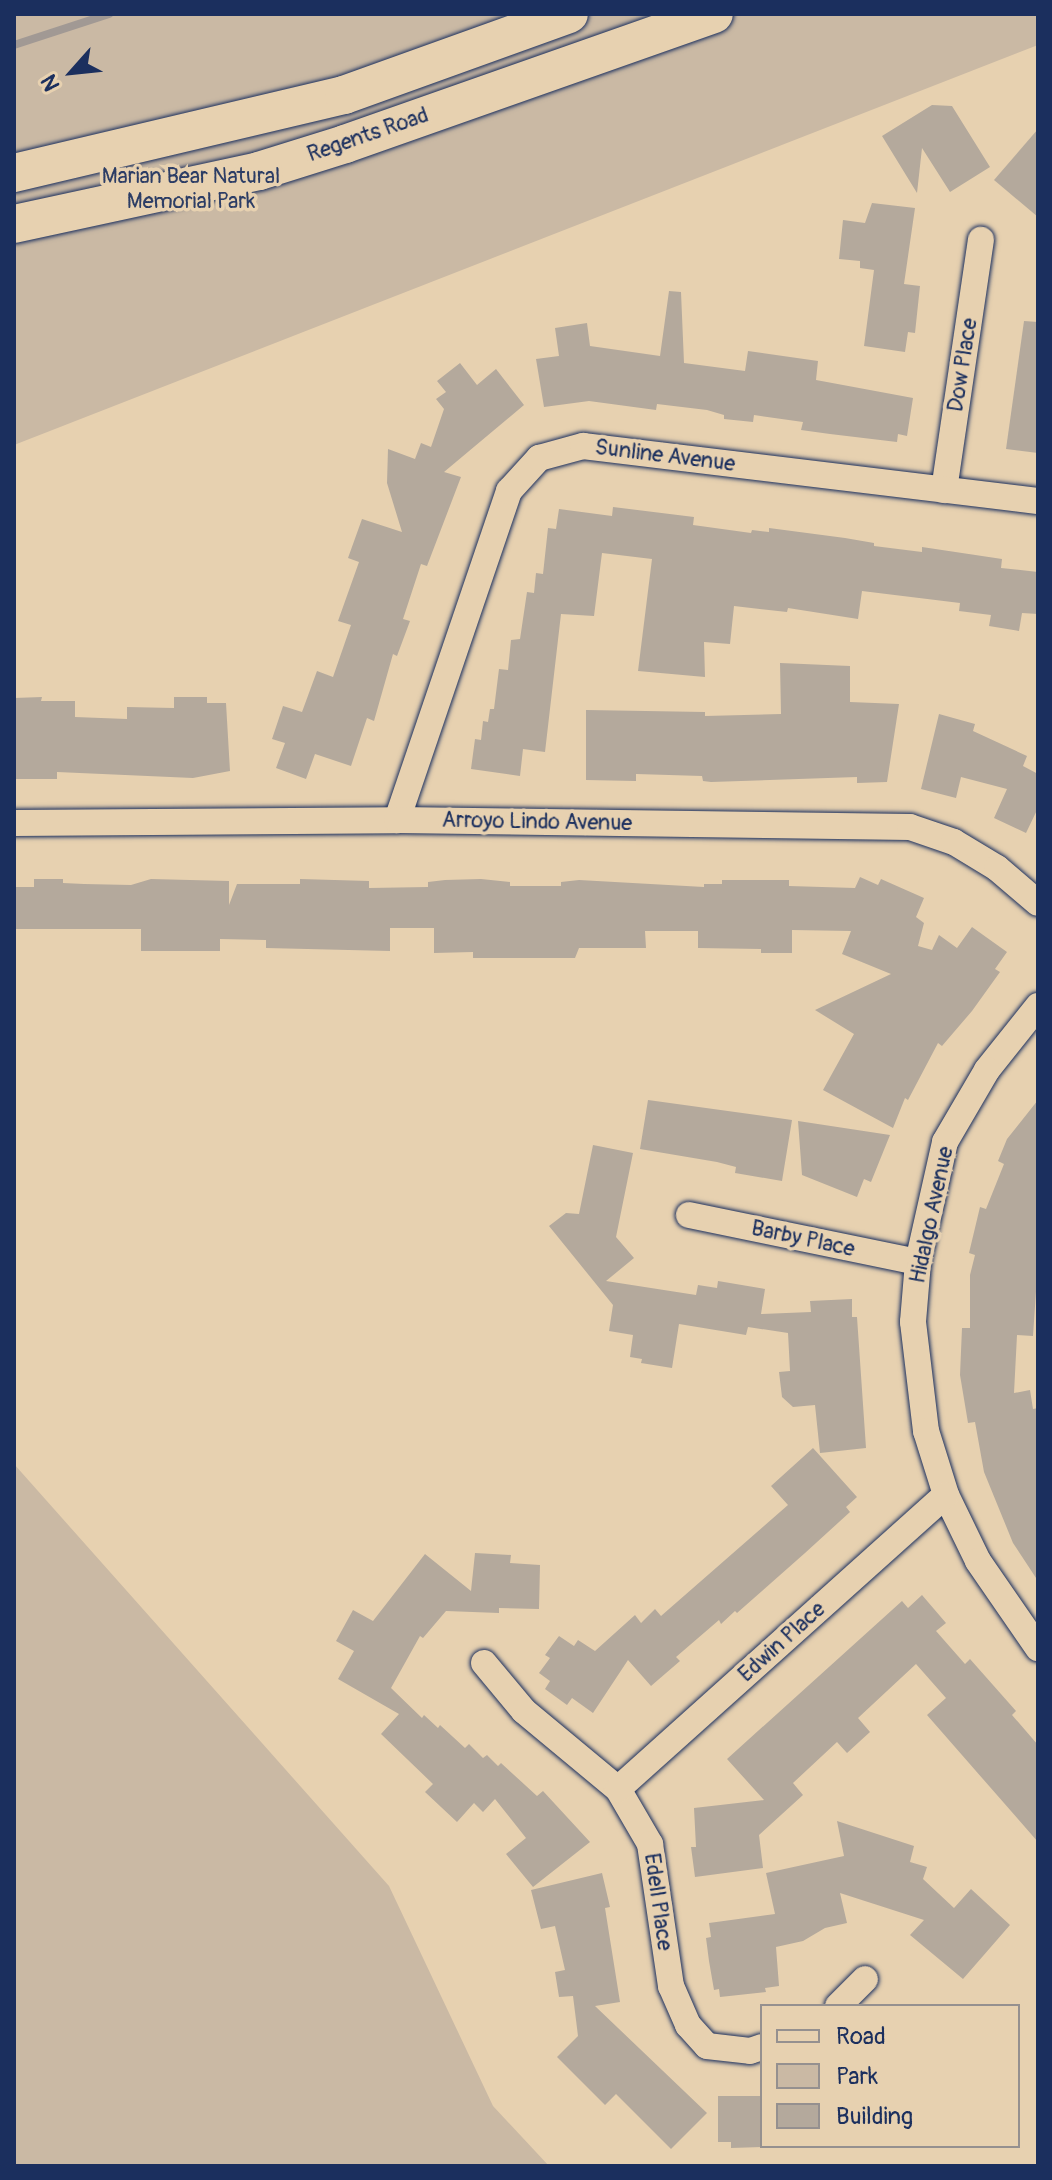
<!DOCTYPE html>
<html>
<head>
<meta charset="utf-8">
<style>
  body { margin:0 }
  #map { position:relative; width:1052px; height:2180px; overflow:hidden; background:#e7d1b0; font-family:Pangolin,sans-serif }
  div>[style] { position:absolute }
  .green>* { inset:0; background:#cab9a4 }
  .stream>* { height:8px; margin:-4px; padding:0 4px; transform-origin:4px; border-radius:4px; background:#a19994 }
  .building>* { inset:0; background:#b4a99c }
  .roads { filter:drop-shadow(0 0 2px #1b2f5e) drop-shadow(0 0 2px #1b2f5e) }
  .street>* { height:26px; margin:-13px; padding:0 13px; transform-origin:13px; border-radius:13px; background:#e7d1b0 }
  .secondary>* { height:38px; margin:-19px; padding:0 19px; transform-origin:19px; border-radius:19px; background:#e7d1b0 }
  span { translate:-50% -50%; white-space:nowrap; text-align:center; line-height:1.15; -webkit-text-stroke:7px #e7d1b0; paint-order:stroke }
  .street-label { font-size:22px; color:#1b2f5e }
  .park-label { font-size:22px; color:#2c3d65 }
  .frame { position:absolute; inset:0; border:16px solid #1b2f5e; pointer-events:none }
  .legend { position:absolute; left:760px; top:2004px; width:260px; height:144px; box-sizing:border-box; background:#e7d1b0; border:2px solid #95908f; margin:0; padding:10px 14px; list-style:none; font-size:24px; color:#1b2f5e }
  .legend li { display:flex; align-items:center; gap:16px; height:40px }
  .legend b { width:40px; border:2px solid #95908f }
  .north { position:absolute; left:32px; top:32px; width:80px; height:80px; -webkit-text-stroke:6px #e7d1b0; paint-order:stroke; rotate:243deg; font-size:22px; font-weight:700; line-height:32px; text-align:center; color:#1b2f5e }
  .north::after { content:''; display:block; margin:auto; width:28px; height:36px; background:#1b2f5e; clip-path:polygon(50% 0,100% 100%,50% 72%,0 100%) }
</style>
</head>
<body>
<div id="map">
  <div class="green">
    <div style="clip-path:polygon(14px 14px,1038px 14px,1038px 45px,14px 445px)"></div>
    <div style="clip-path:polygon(14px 1464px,389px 1886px,493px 2106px,549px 2166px,14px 2166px)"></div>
  </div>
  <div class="stream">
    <div style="left:14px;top:45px;width:100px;rotate:-18.1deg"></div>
  </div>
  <div class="building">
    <div style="clip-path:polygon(932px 105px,952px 106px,990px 167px,950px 192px,922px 148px,917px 193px,882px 136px)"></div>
    <div style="clip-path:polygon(1038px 129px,1038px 217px,994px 180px)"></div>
    <div style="clip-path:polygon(872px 203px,915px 208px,904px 284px,920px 286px,915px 333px,908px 332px,905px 352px,864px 346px,874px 270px,860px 268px,860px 261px,839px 259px,843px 220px,865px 223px)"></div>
    <div style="clip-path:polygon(669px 291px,681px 292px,684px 363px,745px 371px,748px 351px,818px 361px,816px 380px,913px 398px,907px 436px,898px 434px,897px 442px,830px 434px,801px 430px,803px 422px,754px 415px,753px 422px,724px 419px,724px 415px,707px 410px,657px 404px,656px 410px,589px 401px,544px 407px,536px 359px,559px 356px,555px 328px,587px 323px,590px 346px,660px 356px)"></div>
    <div style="clip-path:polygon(1024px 321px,1038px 322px,1038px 453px,1006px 449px)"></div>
    <div style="clip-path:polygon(460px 363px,477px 385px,496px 369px,524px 405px,444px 472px,461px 477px,427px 566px,421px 564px,403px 619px,410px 621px,397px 656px,393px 654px,374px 721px,367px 718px,351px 766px,315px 754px,306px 779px,276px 768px,285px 743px,272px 739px,283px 706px,302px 712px,317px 671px,333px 677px,351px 625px,338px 621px,359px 562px,348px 558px,362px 519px,402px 532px,387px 483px,388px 449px,415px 459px,421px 443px,431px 447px,444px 409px,436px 399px,446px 392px,437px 381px)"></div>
    <div style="clip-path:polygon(613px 507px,694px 517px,693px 525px,751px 533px,752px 530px,769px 532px,769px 528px,845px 538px,874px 543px,874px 546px,922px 552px,922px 547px,1002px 559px,1001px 568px,1038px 572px,1038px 614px,1022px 613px,1019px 631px,989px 626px,991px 615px,959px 611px,960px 603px,862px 591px,858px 619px,788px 608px,787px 612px,734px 606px,730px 644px,704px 642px,705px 677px,638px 671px,652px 559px,602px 553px,594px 616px,561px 614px,545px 752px,523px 749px,520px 776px,471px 769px,475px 739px,481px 740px,483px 721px,488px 722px,490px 709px,494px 709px,499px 669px,508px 670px,511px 640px,520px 639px,527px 592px,534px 593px,536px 573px,543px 574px,548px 528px,556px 529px,559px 509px,612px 516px)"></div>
    <div style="clip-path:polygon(780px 663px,850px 666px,850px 702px,899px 704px,887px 782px,857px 783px,857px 777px,711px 782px,703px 781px,702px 776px,636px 774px,636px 781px,586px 780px,586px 710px,705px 712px,705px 716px,781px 714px)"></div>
    <div style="clip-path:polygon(42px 697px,41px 701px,75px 701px,75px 717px,127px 719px,127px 707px,174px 708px,174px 697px,207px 697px,207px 703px,226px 703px,230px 771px,193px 778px,57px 772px,57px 779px,14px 779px,14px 698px)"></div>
    <div style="clip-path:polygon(939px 714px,975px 724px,973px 731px,1027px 756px,1023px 766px,1038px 774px,1038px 808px,1026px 833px,994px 818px,1007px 789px,961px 777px,956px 798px,921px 789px)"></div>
    <div style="clip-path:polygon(860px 877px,878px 885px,881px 879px,924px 898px,916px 917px,924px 923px,918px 946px,932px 950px,939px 935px,957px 948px,972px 927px,1007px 952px,995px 969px,1000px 972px,972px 1011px,942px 1046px,938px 1043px,908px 1100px,905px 1098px,893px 1128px,823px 1090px,854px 1034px,815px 1010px,891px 974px,842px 954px,851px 931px,792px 930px,792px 953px,761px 953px,761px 949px,698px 948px,698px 931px,645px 931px,646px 948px,579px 948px,575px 958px,473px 958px,473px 952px,434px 953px,434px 928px,390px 928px,390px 951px,266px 948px,266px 940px,220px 939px,220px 951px,141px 951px,141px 929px,14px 929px,14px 887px,34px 887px,34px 879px,63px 879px,63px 883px,84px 884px,131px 885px,151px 879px,229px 881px,229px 905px,237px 884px,300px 884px,300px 879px,369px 881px,369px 888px,428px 887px,428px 882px,445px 880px,481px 879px,510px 882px,510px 886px,561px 886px,561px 882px,579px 880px,704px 887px,704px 884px,722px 884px,722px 880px,789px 880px,789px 886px,855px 888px)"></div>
    <div style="clip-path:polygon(648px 1100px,792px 1120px,782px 1181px,735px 1173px,736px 1167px,717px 1162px,640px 1149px)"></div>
    <div style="clip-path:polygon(1038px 1100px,1038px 1262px,1033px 1336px,1017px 1335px,1014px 1393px,1030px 1390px,1033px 1409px,1038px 1408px,1038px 1581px,1013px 1543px,984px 1472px,975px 1422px,968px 1423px,960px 1375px,962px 1328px,970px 1328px,970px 1275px,975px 1255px,969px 1253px,980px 1207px,986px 1209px,1004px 1164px,998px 1161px,1007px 1139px)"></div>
    <div style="clip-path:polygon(798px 1121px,890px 1135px,871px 1182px,864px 1179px,857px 1197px,802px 1175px)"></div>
    <div style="clip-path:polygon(593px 1145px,633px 1153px,616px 1237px,634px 1258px,606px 1281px,696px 1295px,698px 1285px,717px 1288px,718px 1281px,765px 1289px,761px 1314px,811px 1312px,810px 1301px,852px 1299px,852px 1317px,857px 1317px,866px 1448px,820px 1453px,815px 1405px,793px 1407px,782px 1397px,779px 1372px,790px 1371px,788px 1333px,748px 1327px,746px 1335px,679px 1324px,672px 1368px,641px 1363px,642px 1359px,630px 1357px,633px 1335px,609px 1331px,613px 1305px,549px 1226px,566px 1213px,579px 1214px)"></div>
    <div style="clip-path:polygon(813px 1448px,857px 1497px,846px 1507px,850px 1512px,805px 1553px,737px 1613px,735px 1611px,721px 1624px,719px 1620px,676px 1657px,680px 1661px,651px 1686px,628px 1660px,593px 1713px,572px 1698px,567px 1705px,545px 1689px,550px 1681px,539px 1673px,550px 1658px,545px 1655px,559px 1636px,574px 1646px,578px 1640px,595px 1651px,635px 1615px,641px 1623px,655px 1609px,661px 1616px,788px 1505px,771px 1486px)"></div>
    <div style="clip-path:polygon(475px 1553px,511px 1555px,510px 1563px,540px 1565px,539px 1609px,499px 1608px,499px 1613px,446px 1611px,423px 1638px,420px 1636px,391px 1688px,422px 1718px,424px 1715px,438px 1728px,440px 1725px,465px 1748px,469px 1744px,483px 1758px,487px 1755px,498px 1766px,501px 1763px,537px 1796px,543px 1791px,590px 1842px,533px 1887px,506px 1854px,526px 1838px,495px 1799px,483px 1812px,474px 1803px,457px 1822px,425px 1792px,433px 1784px,381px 1734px,399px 1714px,338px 1679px,354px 1651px,336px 1641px,353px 1610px,373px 1621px,425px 1554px,471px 1591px)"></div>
    <div style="clip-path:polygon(922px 1595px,946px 1623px,936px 1631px,965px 1664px,970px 1659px,1016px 1711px,1012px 1715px,1038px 1745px,1038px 1842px,927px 1715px,946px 1698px,916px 1664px,858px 1718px,870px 1732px,847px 1753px,837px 1742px,793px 1783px,803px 1795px,759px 1835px,763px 1868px,695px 1877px,691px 1847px,696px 1847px,694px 1808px,764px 1800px,727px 1759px,902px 1601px,908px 1608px)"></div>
    <div style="clip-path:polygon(837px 1821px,914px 1846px,910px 1862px,927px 1867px,923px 1879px,954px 1908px,971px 1889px,1010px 1925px,963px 1979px,910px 1935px,924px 1920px,840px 1893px,847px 1923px,825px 1928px,803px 1941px,776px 1947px,779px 1986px,765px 1988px,766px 1992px,720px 1997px,719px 1989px,714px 1990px,709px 1961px,706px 1938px,711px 1937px,709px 1923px,775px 1914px,766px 1873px,844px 1856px)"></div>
    <div style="clip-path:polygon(602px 1873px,610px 1907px,605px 1908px,620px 2002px,595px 2006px,707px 2113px,671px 2149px,616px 2094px,605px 2105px,557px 2057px,578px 2036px,573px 1996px,559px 1997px,555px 1972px,565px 1970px,555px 1926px,541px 1929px,531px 1890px)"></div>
    <div style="clip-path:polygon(718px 2096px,762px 2096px,762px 2147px,731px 2148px,731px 2142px,718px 2142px)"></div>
  </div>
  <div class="roads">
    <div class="street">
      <div style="left:944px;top:490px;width:253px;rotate:-81.6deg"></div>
      <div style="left:397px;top:820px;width:348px;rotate:-71.2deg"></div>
      <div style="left:509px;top:491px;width:45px;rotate:-47.7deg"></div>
      <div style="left:539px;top:458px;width:46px;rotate:-15.3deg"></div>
      <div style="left:583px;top:446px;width:458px;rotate:6.9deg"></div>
      <div style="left:14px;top:823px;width:383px;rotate:-0.4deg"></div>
      <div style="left:397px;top:820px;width:513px;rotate:0.78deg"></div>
      <div style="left:910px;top:827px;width:46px;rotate:18.8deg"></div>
      <div style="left:954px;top:842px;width:50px;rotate:31.2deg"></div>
      <div style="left:997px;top:868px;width:54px;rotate:40.5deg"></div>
      <div style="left:1038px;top:1006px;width:82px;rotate:128.6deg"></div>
      <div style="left:987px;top:1070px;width:83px;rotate:120.3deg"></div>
      <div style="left:945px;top:1142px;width:123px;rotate:102.7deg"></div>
      <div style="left:918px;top:1262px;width:60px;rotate:94.8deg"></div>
      <div style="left:913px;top:1322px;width:110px;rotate:83.2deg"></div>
      <div style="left:926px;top:1431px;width:67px;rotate:72.6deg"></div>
      <div style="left:946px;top:1495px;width:73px;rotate:64.1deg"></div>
      <div style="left:978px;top:1561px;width:106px;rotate:55.4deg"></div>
      <div style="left:689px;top:1215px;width:234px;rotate:11.6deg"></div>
      <div style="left:484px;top:1663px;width:62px;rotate:50.2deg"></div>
      <div style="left:524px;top:1711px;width:122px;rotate:39.7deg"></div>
      <div style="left:618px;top:1789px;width:64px;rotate:59.8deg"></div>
      <div style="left:650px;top:1844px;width:144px;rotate:81.6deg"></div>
      <div style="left:671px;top:1986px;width:43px;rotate:66.4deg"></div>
      <div style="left:688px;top:2025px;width:28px;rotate:48deg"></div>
      <div style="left:707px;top:2046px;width:43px;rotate:6.6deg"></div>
      <div style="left:750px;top:2051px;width:13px;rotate:-18deg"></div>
      <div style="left:618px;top:1789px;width:440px;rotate:-41.9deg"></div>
      <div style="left:838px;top:2006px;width:38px;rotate:-45deg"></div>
    </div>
    <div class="secondary">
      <div style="left:14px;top:173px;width:339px;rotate:-13.3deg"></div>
      <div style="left:344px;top:95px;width:239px;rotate:-19.8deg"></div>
      <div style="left:14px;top:224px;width:251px;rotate:-12.2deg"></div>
      <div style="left:259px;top:171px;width:90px;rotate:-17.4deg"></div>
      <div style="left:345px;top:144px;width:391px;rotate:-19.4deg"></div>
    </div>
  </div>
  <div class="street-label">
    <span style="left:368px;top:135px;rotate:-19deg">Regents Road</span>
    <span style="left:963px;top:365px;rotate:-81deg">Dow Place</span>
    <span style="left:665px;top:456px;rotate:7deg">Sunline Avenue</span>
    <span style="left:537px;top:822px;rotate:1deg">Arroyo Lindo Avenue</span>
    <span style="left:932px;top:1215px;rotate:-78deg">Hidalgo Avenue</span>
    <span style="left:803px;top:1239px;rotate:12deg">Barby Place</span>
    <span style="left:782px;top:1642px;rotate:-42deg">Edwin Place</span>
    <span style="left:658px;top:1902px;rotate:82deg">Edell Place</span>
  </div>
  <div class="park-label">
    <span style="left:191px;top:189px">Marian Bear Natural<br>Memorial Park</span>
  </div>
  <div class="frame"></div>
  <ul class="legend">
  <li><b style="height:10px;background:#e7d1b0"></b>Road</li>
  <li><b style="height:22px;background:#cab9a4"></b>Park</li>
  <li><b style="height:22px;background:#b4a99c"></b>Building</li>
  </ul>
  <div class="north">N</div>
</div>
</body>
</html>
